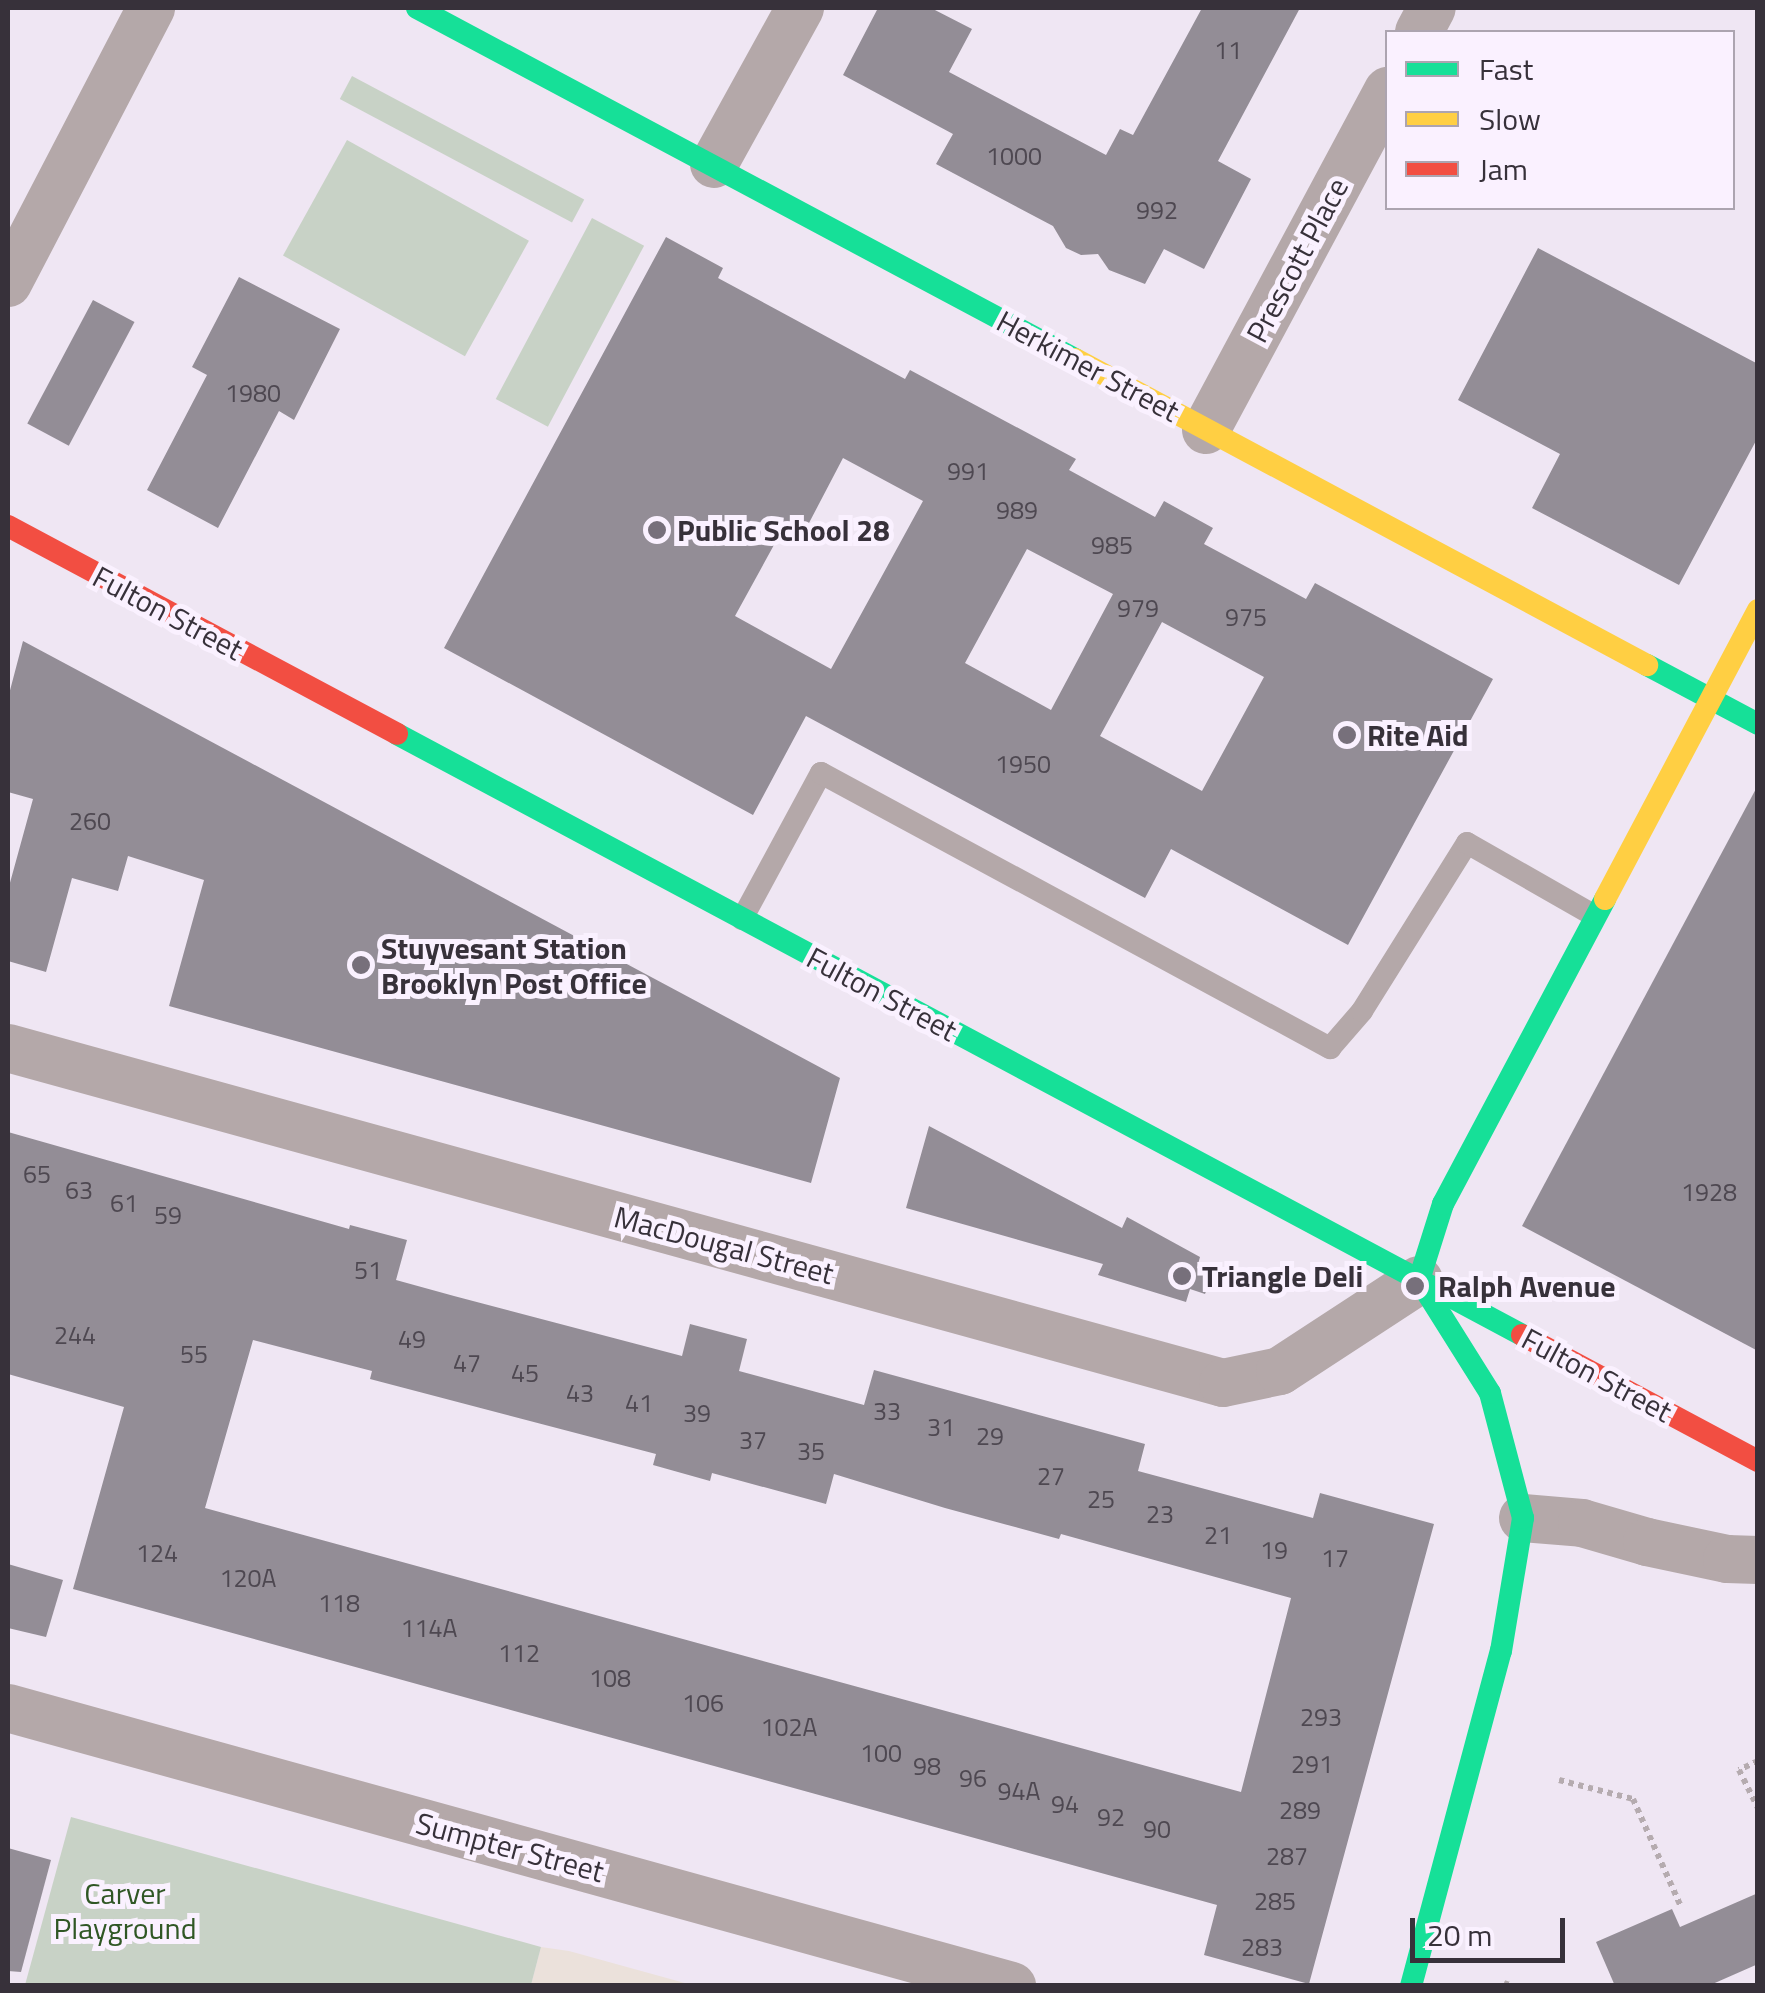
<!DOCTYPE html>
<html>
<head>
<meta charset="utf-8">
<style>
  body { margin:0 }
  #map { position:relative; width:1765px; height:1993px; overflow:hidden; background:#efe6f3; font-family:"Titillium Web",sans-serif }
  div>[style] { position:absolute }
  .education>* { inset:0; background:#ebe1db }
  .green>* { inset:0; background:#c8d2c6; transform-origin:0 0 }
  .building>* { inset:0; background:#938d96; transform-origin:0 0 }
  .path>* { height:6px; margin-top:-3px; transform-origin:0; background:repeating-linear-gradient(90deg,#b5abaf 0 5px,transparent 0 10px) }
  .lane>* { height:22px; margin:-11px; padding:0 11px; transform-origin:11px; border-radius:11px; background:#b4a8a9 }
  .street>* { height:48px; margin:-24px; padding:0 24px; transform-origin:24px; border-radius:24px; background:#b4a8a9 }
  .fast>* { height:22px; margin:-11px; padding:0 11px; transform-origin:11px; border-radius:11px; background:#16e098 }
  .slow>* { height:22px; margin:-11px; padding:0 11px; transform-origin:11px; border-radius:11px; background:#ffcf43 }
  .jam>* { height:22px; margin:-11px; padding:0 11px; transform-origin:11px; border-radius:11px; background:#f24e42 }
  .dots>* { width:28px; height:28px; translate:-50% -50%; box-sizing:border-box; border:5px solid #faf1ff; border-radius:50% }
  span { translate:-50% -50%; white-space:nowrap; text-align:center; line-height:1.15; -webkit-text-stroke:10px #faf1ff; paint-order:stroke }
  .number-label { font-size:25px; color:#4e4851 }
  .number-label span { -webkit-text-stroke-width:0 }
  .street-label { font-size:30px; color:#37313a }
  .poi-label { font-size:30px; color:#37313a; font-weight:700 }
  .left { translate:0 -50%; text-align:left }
  .park-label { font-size:30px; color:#305725 }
  .frame { position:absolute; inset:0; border:10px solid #37313a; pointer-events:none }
  .legend { position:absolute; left:1385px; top:30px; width:350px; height:180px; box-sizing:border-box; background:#faf1ff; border:2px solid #aca4b0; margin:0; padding:12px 18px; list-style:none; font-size:30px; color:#37313a }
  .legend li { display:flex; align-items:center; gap:20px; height:50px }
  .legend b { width:50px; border:2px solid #aca4b0 }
  .scale { position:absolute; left:1410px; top:1918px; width:155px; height:45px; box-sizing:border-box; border:5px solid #37313a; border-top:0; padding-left:12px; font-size:30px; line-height:35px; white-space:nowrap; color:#37313a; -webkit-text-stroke:8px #faf1ff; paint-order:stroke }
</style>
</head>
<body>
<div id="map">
  <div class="education">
    <div style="clip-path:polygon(541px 1947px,569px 1951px,692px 1985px,531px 1985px)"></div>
  </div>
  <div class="green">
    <div style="left:352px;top:76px;width:263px;height:26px;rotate:28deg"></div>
    <div style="left:347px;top:140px;width:208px;height:132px;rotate:29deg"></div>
    <div style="left:592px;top:218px;width:59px;height:205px;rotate:28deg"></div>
    <div style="clip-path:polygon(71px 1817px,541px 1947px,531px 1985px,25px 1985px)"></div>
  </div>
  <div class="building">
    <div style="clip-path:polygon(878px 8px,931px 8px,972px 29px,949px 72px,1106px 155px,1120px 129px,1133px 135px,1202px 8px,1300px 8px,1218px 161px,1251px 179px,1204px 269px,1164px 249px,1145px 284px,1109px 270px,1098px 254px,1081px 255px,1066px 248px,1053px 226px,936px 164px,953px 134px,843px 75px)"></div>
    <div style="clip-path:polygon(evenodd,666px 237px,723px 268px,718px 278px,905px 379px,910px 370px,1076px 459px,1069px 470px,1155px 517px,1164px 501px,1213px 528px,1204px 544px,1245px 566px,1306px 599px,1315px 583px,1493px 679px,1348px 945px,1171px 849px,1145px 898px,806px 716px,753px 815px,444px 648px,666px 237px,843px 458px,923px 501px,831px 669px,735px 616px,780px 534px,798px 544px,843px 458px,666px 237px,1027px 549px,1113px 594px,1051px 710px,965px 663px,1027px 549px,666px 237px,1162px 622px,1264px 677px,1202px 791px,1100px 736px,1162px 622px)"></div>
    <div style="clip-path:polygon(1538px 248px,1758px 364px,1758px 437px,1679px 585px,1532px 508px,1560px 454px,1458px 400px)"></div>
    <div style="clip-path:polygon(239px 277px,340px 329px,294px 420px,279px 411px,218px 528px,147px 490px,207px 375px,192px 367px)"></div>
    <div style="left:93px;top:300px;width:47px;height:140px;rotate:28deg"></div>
    <div style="clip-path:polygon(23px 641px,840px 1078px,811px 1183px,169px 1006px,204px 880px,128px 856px,118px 891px,72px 878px,46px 972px,8px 961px,8px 890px,33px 799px,8px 792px,8px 698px)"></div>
    <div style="clip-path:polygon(1758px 785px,1758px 1351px,1522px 1226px)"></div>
    <div style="clip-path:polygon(929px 1126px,1122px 1228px,1127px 1217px,1200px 1257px,1197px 1268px,1212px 1276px,1205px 1294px,1190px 1289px,1186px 1302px,1098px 1275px,1103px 1264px,906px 1208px)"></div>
    <div style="clip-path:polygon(evenodd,8px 1132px,349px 1229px,350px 1225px,407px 1240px,396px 1280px,454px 1296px,682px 1356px,690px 1324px,747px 1339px,739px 1371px,864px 1405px,874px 1370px,1145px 1444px,1138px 1471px,1313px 1518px,1320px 1493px,1434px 1524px,1309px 1984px,1204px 1955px,1217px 1905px,73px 1589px,124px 1407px,8px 1374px,8px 1132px,253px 1340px,372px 1371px,370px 1379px,656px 1454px,653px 1465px,710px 1481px,712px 1473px,826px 1504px,834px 1474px,945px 1508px,1059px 1539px,1061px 1534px,1291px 1598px,1241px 1792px,205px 1508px,253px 1340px)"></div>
    <div style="clip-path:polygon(8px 1564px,63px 1580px,46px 1637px,8px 1628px)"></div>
    <div style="clip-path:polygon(8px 1848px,51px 1860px,21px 1972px,8px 1971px)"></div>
    <div style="clip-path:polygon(1758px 1893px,1758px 1964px,1708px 1986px,1615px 1986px,1596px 1942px,1672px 1909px,1680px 1927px)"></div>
  </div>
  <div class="path">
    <div style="left:1758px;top:1761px;width:21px;rotate:155deg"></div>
    <div style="left:1739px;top:1770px;width:42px;rotate:63.4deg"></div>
    <div style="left:1559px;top:1780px;width:76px;rotate:14.4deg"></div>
    <div style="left:1633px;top:1799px;width:118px;rotate:66deg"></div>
    <div style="left:1504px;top:1983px;width:9px;rotate:18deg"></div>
  </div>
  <div class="lane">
    <div style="left:742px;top:919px;width:166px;rotate:-61.6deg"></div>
    <div style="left:821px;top:773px;width:579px;rotate:28.38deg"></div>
    <div style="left:1330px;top:1048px;width:49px;rotate:-49.1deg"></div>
    <div style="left:1362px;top:1011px;width:198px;rotate:-58deg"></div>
    <div style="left:1467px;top:843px;width:147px;rotate:29.7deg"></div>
  </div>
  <div class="street">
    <div style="left:1419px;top:32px;width:27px;rotate:-62deg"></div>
    <div style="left:714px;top:164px;width:178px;rotate:-61.1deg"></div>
    <div style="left:8px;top:283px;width:310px;rotate:-62.5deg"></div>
    <div style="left:1206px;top:430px;width:385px;rotate:-61.8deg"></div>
    <div style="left:8px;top:1048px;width:1260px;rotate:15.41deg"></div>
    <div style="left:1223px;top:1383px;width:58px;rotate:-11.9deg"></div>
    <div style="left:1280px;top:1371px;width:166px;rotate:-33.2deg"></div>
    <div style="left:1523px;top:1518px;width:59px;rotate:4.8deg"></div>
    <div style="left:1582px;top:1523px;width:68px;rotate:16.3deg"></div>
    <div style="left:1647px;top:1542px;width:82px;rotate:12deg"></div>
    <div style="left:1727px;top:1559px;width:31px;rotate:2deg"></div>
    <div style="left:8px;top:1708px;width:1042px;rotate:15.48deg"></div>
  </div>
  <div class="fast">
    <div style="left:417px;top:8px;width:746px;rotate:28.08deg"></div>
    <div style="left:1647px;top:665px;width:126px;rotate:28deg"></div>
    <div style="left:397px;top:734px;width:1275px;rotate:28.11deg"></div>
    <div style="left:1411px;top:1986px;width:347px;rotate:-75deg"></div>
    <div style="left:1501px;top:1651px;width:135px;rotate:-80.6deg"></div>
    <div style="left:1523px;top:1518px;width:129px;rotate:-104.8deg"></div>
    <div style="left:1490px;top:1393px;width:133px;rotate:-122.1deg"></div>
    <div style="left:1419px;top:1280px;width:80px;rotate:-72.5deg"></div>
    <div style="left:1443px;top:1204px;width:345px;rotate:-62deg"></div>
  </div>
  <div class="slow">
    <div style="left:1075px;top:359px;width:649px;rotate:28.15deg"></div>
    <div style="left:1605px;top:899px;width:327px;rotate:-62.1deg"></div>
  </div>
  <div class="jam">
    <div style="left:8px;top:526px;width:441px;rotate:28.1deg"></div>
    <div style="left:1522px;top:1335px;width:268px;rotate:28.1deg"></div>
  </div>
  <div class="dots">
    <div style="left:657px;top:530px;background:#77707b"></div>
    <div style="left:1347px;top:735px;background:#77707b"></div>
    <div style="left:361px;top:965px;background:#77707b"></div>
    <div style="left:1182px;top:1276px;background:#77707b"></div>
    <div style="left:1415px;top:1286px;background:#77707b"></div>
  </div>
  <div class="number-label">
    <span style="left:1228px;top:50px">11</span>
    <span style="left:1014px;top:156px">1000</span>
    <span style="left:1157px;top:210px">992</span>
    <span style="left:253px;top:393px">1980</span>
    <span style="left:968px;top:471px">991</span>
    <span style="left:1017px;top:510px">989</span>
    <span style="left:1112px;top:545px">985</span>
    <span style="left:1138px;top:608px">979</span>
    <span style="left:1246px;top:617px">975</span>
    <span style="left:1023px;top:764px">1950</span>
    <span style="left:90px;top:821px">260</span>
    <span style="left:37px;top:1174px">65</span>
    <span style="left:79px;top:1190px">63</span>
    <span style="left:1709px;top:1192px">1928</span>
    <span style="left:124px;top:1203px">61</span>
    <span style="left:168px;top:1215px">59</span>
    <span style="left:368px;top:1270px">51</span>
    <span style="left:75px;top:1335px">244</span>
    <span style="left:412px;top:1339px">49</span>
    <span style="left:194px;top:1354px">55</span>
    <span style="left:467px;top:1363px">47</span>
    <span style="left:525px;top:1373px">45</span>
    <span style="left:580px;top:1393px">43</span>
    <span style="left:639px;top:1403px">41</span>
    <span style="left:887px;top:1411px">33</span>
    <span style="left:697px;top:1413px">39</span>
    <span style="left:941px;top:1427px">31</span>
    <span style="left:990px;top:1436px">29</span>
    <span style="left:753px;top:1440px">37</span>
    <span style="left:811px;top:1451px">35</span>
    <span style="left:1051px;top:1476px">27</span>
    <span style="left:1101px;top:1499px">25</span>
    <span style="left:1160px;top:1514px">23</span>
    <span style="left:1218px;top:1535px">21</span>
    <span style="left:1274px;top:1550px">19</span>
    <span style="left:157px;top:1553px">124</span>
    <span style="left:1335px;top:1558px">17</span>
    <span style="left:248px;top:1578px">120A</span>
    <span style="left:339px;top:1603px">118</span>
    <span style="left:429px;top:1628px">114A</span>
    <span style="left:519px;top:1653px">112</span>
    <span style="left:610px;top:1678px">108</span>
    <span style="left:703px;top:1703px">106</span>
    <span style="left:1321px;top:1717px">293</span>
    <span style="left:789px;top:1727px">102A</span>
    <span style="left:881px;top:1753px">100</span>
    <span style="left:1312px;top:1764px">291</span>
    <span style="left:927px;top:1766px">98</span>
    <span style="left:973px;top:1778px">96</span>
    <span style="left:1019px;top:1791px">94A</span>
    <span style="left:1065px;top:1804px">94</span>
    <span style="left:1300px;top:1810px">289</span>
    <span style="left:1111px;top:1817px">92</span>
    <span style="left:1157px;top:1829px">90</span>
    <span style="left:1287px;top:1856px">287</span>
    <span style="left:1275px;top:1901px">285</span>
    <span style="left:1262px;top:1947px">283</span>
  </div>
  <div class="street-label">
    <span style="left:1297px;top:260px;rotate:-62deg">Prescott Place</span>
    <span style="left:1088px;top:366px;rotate:28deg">Herkimer Street</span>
    <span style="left:168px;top:613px;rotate:28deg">Fulton Street</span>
    <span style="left:882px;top:994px;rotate:28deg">Fulton Street</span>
    <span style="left:724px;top:1245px;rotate:15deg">MacDougal Street</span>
    <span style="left:1597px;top:1375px;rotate:28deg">Fulton Street</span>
    <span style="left:510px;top:1847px;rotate:15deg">Sumpter Street</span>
  </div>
  <div class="poi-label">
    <span class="left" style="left:677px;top:530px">Public School 28</span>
    <span class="left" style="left:1367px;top:735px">Rite Aid</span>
    <span class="left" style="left:381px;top:965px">Stuyvesant Station<br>Brooklyn Post Office</span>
    <span class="left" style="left:1202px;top:1276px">Triangle Deli</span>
    <span class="left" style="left:1438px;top:1286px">Ralph Avenue</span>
  </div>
  <div class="park-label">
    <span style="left:125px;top:1910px">Carver<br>Playground</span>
  </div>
  <div class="frame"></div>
  <ul class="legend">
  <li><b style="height:12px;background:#16e098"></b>Fast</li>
  <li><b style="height:12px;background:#ffcf43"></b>Slow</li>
  <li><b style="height:12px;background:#f24e42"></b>Jam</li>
  </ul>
  <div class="scale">20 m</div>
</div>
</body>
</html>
